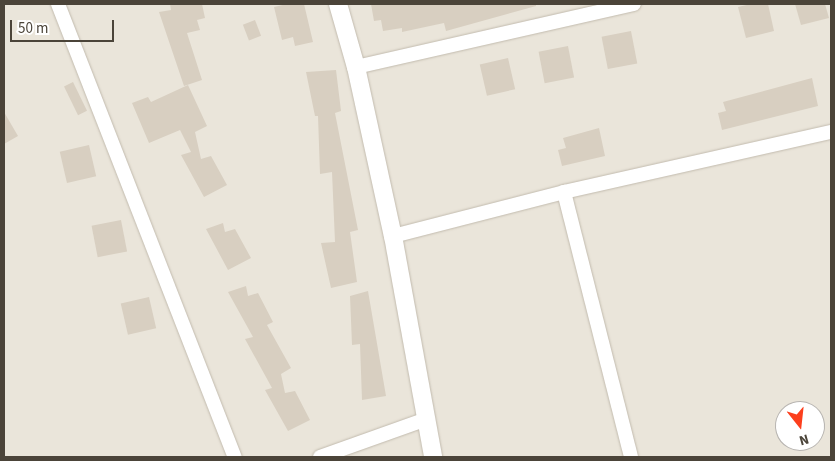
<!DOCTYPE html>
<html>
<head>
<meta charset="utf-8">
<style>
  body { margin:0 }
  #map { position:relative; width:835px; height:461px; overflow:hidden; background:#f6f3ec; font-family:"Source Sans 3",sans-serif }
  div>[style] { position:absolute }
  .residential>* { inset:0; background:#eae5da }
  .building>* { inset:0; background:#d8cfc1; transform-origin:0 0 }
  .roads { filter:drop-shadow(0 0 1px #c2bbae) drop-shadow(0 0 1px #c2bbae) }
  .minor>* { height:14px; margin:-7px; padding:0 7px; transform-origin:7px; border-radius:7px; background:#fff }
  .tertiary>* { height:18px; margin:-9px; padding:0 9px; transform-origin:9px; border-radius:9px; background:#fff }
  span { translate:-50% -50%; white-space:nowrap; text-align:center; line-height:1.15; -webkit-text-stroke:4px #fff; paint-order:stroke }
  .frame { position:absolute; inset:0; border:5px solid #4b4439; pointer-events:none }
  .north { position:absolute; left:775px; top:401px; width:50px; height:50px; box-sizing:border-box; background:#fff; border:1px solid #b7b4b0; border-radius:50%; rotate:164deg; font-size:14px; font-weight:700; line-height:20px; text-align:center; color:#4b4439 }
  .north::after { content:''; display:block; margin:auto; width:18px; height:22px; background:#fc3f1d; clip-path:polygon(50% 0,100% 100%,50% 72%,0 100%) }
  .scale { position:absolute; left:10px; top:20px; width:104px; height:22px; box-sizing:border-box; border:2px solid #4b4439; border-top:0; padding-left:6px; font-size:15px; line-height:18px; white-space:nowrap; color:#4b4439; -webkit-text-stroke:4px #fff; paint-order:stroke }
</style>
</head>
<body>
<div id="map">
  <div class="residential">
    <div style="clip-path:polygon(evenodd,4px 4px,831px 4px,831px 457px,4px 457px,4px 4px,785px 411px,815px 411px,815px 441px,785px 441px,785px 411px)"></div>
  </div>
  <div class="building">
    <div style="clip-path:polygon(170px 4px,202px 4px,205px 18px,197px 20px,200px 30px,187px 33px,202px 80px,184px 86px,159px 12px,171px 10px)"></div>
    <div style="clip-path:polygon(287px 4px,304px 4px,313px 42px,295px 46px,293px 37px,282px 40px,274px 7px)"></div>
    <div style="clip-path:polygon(371px 4px,536px 4px,536px 6px,446px 31px,444px 23px,402px 32px,402px 28px,383px 31px,381px 20px,374px 21px)"></div>
    <div style="clip-path:polygon(751px 4px,768px 4px,774px 31px,746px 38px,738px 7px)"></div>
    <div style="clip-path:polygon(795px 4px,825px 4px,829px 18px,801px 25px)"></div>
    <div style="left:255px;top:20px;width:17px;height:13px;rotate:69deg"></div>
    <div style="left:631px;top:31px;width:33px;height:30px;rotate:79deg"></div>
    <div style="left:568px;top:46px;width:32px;height:30px;rotate:79deg"></div>
    <div style="left:508px;top:58px;width:32px;height:29px;rotate:77deg"></div>
    <div style="clip-path:polygon(336px 70px,341px 111px,335px 113px,358px 230px,350px 232px,357px 282px,331px 288px,321px 243px,335px 242px,332px 172px,320px 174px,318px 116px,315px 116px,306px 72px)"></div>
    <div style="clip-path:polygon(812px 78px,818px 106px,722px 130px,718px 113px,726px 111px,723px 102px)"></div>
    <div style="left:73px;top:82px;width:32px;height:10px;rotate:64deg"></div>
    <div style="clip-path:polygon(188px 85px,207px 126px,195px 132px,201px 159px,211px 156px,227px 185px,204px 197px,181px 155px,191px 152px,180px 130px,149px 143px,132px 103px,148px 97px,151px 102px)"></div>
    <div style="clip-path:polygon(4px 112px,18px 136px,4px 144px)"></div>
    <div style="clip-path:polygon(599px 128px,605px 156px,562px 166px,558px 150px,566px 148px,563px 138px)"></div>
    <div style="left:89px;top:145px;width:32px;height:30px;rotate:77deg"></div>
    <div style="left:121px;top:220px;width:32px;height:30px;rotate:79deg"></div>
    <div style="clip-path:polygon(223px 223px,225px 232px,235px 229px,251px 258px,228px 270px,206px 229px)"></div>
    <div style="clip-path:polygon(246px 286px,248px 296px,258px 293px,273px 322px,267px 325px,291px 368px,281px 374px,285px 393px,295px 391px,310px 420px,288px 431px,265px 390px,272px 388px,245px 339px,253px 337px,228px 292px)"></div>
    <div style="clip-path:polygon(368px 291px,386px 396px,362px 400px,360px 344px,352px 345px,350px 296px)"></div>
    <div style="left:149px;top:297px;width:32px;height:29px;rotate:77deg"></div>
  </div>
  <div class="roads">
    <div class="minor">
      <div style="left:58px;top:4px;width:486px;rotate:68.7deg"></div>
      <div style="left:356px;top:67px;width:285px;rotate:-12.8deg"></div>
      <div style="left:564px;top:192px;width:273px;rotate:75.8deg"></div>
      <div style="left:393px;top:236px;width:177px;rotate:-14.4deg"></div>
      <div style="left:564px;top:192px;width:274px;rotate:-12.7deg"></div>
      <div style="left:320px;top:457px;width:114px;rotate:-19.6deg"></div>
    </div>
    <div class="tertiary">
      <div style="left:338px;top:4px;width:66px;rotate:74.1deg"></div>
      <div style="left:356px;top:67px;width:173px;rotate:77.7deg"></div>
      <div style="left:393px;top:236px;width:225px;rotate:79.7deg"></div>
    </div>
  </div>
  <div class="frame"></div>
  <div class="north">N</div>
  <div class="scale">50 m</div>
</div>
</body>
</html>
